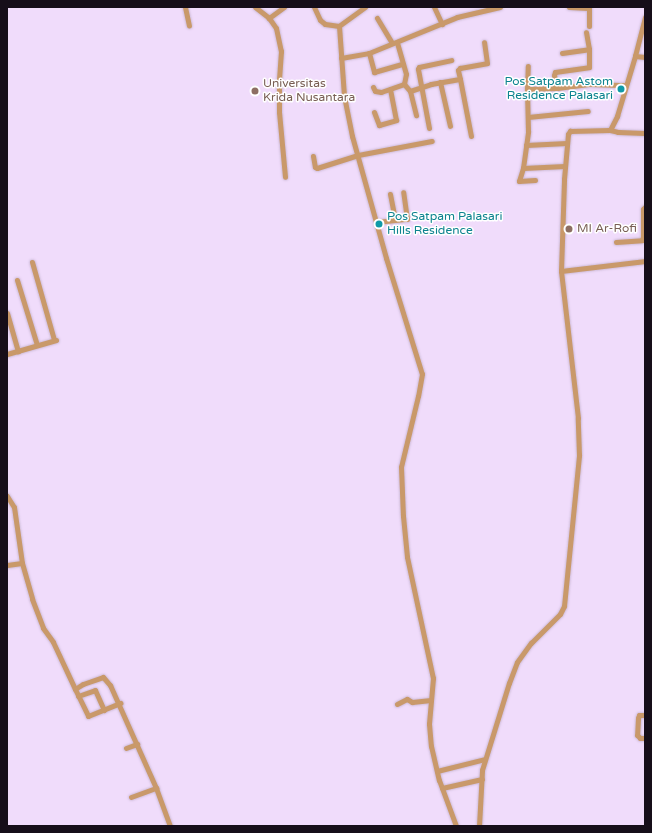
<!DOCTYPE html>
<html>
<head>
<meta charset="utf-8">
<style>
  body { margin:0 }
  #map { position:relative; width:652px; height:833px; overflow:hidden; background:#f0dcfb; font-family:"Varela Round",sans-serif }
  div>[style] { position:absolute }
  .roads { filter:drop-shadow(0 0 1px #cdbbd7) drop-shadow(0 0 1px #cdbbd7) }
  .minor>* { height:5px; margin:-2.5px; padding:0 2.5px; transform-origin:2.5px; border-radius:2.5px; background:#c9996a }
  .dots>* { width:11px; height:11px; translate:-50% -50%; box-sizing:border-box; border:2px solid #fff; border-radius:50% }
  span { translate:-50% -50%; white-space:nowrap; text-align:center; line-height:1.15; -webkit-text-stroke:3px #fff; paint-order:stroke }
  .culture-label { font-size:12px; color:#0d838f }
  .right { translate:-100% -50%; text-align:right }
  .left { translate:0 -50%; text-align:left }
  .education-label { font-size:12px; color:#785e54 }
  .frame { position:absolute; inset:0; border:8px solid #160e19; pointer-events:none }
</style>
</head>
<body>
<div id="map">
  <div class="roads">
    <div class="minor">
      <div style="left:185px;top:7px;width:19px;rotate:78deg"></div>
      <div style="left:255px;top:7px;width:18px;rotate:38deg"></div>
      <div style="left:284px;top:7px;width:19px;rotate:144deg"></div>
      <div style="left:269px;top:18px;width:12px;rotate:55deg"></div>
      <div style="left:276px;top:28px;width:24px;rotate:78deg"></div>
      <div style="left:281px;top:51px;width:29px;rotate:94deg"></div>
      <div style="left:279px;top:80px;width:32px;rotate:90deg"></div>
      <div style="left:279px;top:112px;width:65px;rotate:84.7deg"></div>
      <div style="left:314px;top:7px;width:14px;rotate:65deg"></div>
      <div style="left:320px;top:20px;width:6px;rotate:39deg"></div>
      <div style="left:325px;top:24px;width:14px;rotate:8deg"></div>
      <div style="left:365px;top:7px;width:32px;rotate:144deg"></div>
      <div style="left:339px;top:26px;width:70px;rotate:85.9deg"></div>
      <div style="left:344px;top:96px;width:41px;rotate:78.7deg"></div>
      <div style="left:352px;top:136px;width:127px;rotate:74.4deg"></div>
      <div style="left:386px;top:258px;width:121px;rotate:72.8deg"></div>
      <div style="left:422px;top:374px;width:22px;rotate:100deg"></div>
      <div style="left:418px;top:396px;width:73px;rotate:103.5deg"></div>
      <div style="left:401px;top:467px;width:49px;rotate:87.7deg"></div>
      <div style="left:403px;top:516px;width:41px;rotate:84.4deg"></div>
      <div style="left:407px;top:557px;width:124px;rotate:77.9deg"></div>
      <div style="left:433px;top:678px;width:46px;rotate:95deg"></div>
      <div style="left:429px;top:724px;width:22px;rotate:85deg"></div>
      <div style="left:431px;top:746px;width:35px;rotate:77deg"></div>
      <div style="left:439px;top:780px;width:49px;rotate:69.7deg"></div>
      <div style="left:434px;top:7px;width:19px;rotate:65deg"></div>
      <div style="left:569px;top:7px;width:19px;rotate:3deg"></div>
      <div style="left:589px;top:7px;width:19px;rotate:90deg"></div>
      <div style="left:645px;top:17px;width:40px;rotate:104.4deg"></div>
      <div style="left:635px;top:56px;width:10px;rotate:6deg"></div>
      <div style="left:377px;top:18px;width:29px;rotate:59deg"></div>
      <div style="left:369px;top:53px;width:20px;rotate:75deg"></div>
      <div style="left:374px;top:72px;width:29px;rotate:-16deg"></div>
      <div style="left:562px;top:53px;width:27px;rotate:-8deg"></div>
      <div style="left:341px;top:58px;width:28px;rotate:-10deg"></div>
      <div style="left:369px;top:53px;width:95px;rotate:-22.2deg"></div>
      <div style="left:457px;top:17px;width:44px;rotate:-13.1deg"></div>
      <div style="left:460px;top:79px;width:58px;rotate:79.1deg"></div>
      <div style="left:440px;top:82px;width:45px;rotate:77.2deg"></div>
      <div style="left:404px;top:84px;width:9px;rotate:49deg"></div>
      <div style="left:410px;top:91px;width:22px;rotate:-18deg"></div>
      <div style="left:431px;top:84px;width:29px;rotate:-10deg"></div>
      <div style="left:460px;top:79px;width:9px;rotate:-103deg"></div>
      <div style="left:458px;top:70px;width:3px;rotate:-45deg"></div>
      <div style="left:460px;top:68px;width:27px;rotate:-10deg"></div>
      <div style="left:487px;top:63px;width:21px;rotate:-98deg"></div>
      <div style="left:373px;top:87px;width:4px;rotate:63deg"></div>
      <div style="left:375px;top:91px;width:6px;rotate:9deg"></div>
      <div style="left:381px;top:92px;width:24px;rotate:-19deg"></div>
      <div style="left:404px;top:84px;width:10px;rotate:-79deg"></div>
      <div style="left:406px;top:74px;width:33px;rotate:-106deg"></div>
      <div style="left:557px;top:88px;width:13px;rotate:-103deg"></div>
      <div style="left:554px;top:75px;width:3px;rotate:-72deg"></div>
      <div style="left:555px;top:72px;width:34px;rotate:-8deg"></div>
      <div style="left:589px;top:67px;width:18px;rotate:-90deg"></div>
      <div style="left:589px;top:49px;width:17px;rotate:-100deg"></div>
      <div style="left:527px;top:89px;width:23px;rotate:-88deg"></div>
      <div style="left:410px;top:91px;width:25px;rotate:76deg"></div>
      <div style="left:374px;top:112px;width:14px;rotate:69deg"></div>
      <div style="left:379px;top:125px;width:18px;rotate:-16deg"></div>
      <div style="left:396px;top:120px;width:31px;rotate:-101deg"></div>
      <div style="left:528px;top:117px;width:60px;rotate:-5.7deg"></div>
      <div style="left:429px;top:128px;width:60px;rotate:-100.6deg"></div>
      <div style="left:418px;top:69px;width:2px;rotate:-63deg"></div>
      <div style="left:419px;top:67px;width:33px;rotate:-12deg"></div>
      <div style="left:610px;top:130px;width:8px;rotate:14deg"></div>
      <div style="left:618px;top:132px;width:27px;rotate:2deg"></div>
      <div style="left:526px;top:145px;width:41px;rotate:-2.8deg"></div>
      <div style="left:313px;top:156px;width:11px;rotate:80deg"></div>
      <div style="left:315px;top:167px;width:2px;rotate:27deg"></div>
      <div style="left:317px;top:168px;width:43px;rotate:-17.6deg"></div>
      <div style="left:358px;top:155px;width:75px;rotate:-10.7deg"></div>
      <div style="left:523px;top:168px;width:42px;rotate:-2.7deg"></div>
      <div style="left:535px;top:180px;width:16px;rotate:176deg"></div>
      <div style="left:519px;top:181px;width:14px;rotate:-73deg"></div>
      <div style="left:523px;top:168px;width:37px;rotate:-82deg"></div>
      <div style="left:528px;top:131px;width:42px;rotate:-91.4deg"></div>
      <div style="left:527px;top:89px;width:30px;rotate:-2deg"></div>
      <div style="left:557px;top:88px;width:34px;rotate:-7deg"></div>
      <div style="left:591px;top:84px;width:35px;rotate:2deg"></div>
      <div style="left:390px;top:194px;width:26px;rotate:79deg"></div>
      <div style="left:376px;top:222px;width:31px;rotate:-6deg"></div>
      <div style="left:407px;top:219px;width:27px;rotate:-98deg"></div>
      <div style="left:616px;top:242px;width:26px;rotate:-4deg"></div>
      <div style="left:642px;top:240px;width:3px;rotate:-72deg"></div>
      <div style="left:643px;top:237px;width:28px;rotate:-90deg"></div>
      <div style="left:643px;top:209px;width:3px;rotate:-45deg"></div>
      <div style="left:32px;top:262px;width:81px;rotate:74.2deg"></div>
      <div style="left:561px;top:271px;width:85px;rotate:-6.8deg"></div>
      <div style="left:17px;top:280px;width:68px;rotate:72.9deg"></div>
      <div style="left:7px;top:313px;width:40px;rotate:74deg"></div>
      <div style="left:7px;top:354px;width:51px;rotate:-15.9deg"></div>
      <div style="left:7px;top:496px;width:13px;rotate:58deg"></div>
      <div style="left:14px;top:507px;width:57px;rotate:81.9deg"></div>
      <div style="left:22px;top:563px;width:37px;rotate:74deg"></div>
      <div style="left:32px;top:599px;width:31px;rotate:69deg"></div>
      <div style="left:43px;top:628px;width:17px;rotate:54deg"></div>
      <div style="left:53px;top:642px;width:52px;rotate:64.9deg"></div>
      <div style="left:75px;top:689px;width:9px;rotate:-32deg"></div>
      <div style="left:83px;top:684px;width:21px;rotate:-19deg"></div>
      <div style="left:103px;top:677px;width:11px;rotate:49deg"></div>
      <div style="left:110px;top:685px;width:113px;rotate:65.9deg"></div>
      <div style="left:156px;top:788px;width:40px;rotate:69.8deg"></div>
      <div style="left:7px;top:565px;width:15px;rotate:-8deg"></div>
      <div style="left:75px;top:689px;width:30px;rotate:64deg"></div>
      <div style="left:88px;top:716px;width:35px;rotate:-22deg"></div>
      <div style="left:78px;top:696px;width:18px;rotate:-19deg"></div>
      <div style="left:95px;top:690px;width:22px;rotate:66deg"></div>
      <div style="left:397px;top:704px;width:11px;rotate:-27deg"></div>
      <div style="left:407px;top:699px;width:6px;rotate:31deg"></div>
      <div style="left:412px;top:702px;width:19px;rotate:-6deg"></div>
      <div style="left:645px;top:715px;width:6px;rotate:180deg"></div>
      <div style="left:639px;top:715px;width:3px;rotate:108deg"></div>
      <div style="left:638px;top:718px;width:17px;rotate:93deg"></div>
      <div style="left:637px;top:735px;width:4px;rotate:45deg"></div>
      <div style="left:640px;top:738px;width:5px"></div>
      <div style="left:126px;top:748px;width:12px;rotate:-20deg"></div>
      <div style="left:437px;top:771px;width:49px;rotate:-14deg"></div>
      <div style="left:442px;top:788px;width:41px;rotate:-12.7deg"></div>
      <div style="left:131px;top:797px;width:27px;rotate:-20deg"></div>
      <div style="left:479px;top:826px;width:56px;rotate:-86.9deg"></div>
      <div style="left:482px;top:770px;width:91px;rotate:-72.8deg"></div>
      <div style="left:509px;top:683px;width:22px;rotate:-69deg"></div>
      <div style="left:517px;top:662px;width:24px;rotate:-54deg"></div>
      <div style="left:531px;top:643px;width:41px;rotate:-45deg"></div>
      <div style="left:560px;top:614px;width:9px;rotate:-63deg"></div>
      <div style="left:564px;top:606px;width:152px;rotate:-84.3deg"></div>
      <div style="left:579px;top:455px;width:37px;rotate:-92deg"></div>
      <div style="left:578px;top:418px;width:148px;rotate:-96.6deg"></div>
      <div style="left:561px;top:271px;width:92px;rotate:-88.1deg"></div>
      <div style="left:564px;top:179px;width:45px;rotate:-84.9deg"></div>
      <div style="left:568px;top:134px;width:4px;rotate:-56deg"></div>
      <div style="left:570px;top:131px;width:40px;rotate:-1.4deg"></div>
      <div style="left:610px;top:130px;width:16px;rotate:-63deg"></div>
      <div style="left:617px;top:116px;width:63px;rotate:-73.3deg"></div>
    </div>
  </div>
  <div class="dots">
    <div style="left:621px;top:89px;background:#0f9aa8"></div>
    <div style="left:255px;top:91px;background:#8d6e63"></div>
    <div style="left:379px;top:224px;background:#0f9aa8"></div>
    <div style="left:569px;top:229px;background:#8d6e63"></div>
  </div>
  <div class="culture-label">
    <span class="right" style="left:613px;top:89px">Pos Satpam Astom<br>Residence Palasari</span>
    <span class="left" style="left:387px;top:224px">Pos Satpam Palasari<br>Hills Residence</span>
  </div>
  <div class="education-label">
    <span class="left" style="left:263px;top:91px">Universitas<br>Krida Nusantara</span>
    <span class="left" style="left:577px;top:229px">MI Ar-Rofi</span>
  </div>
  <div class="frame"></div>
</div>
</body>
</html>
